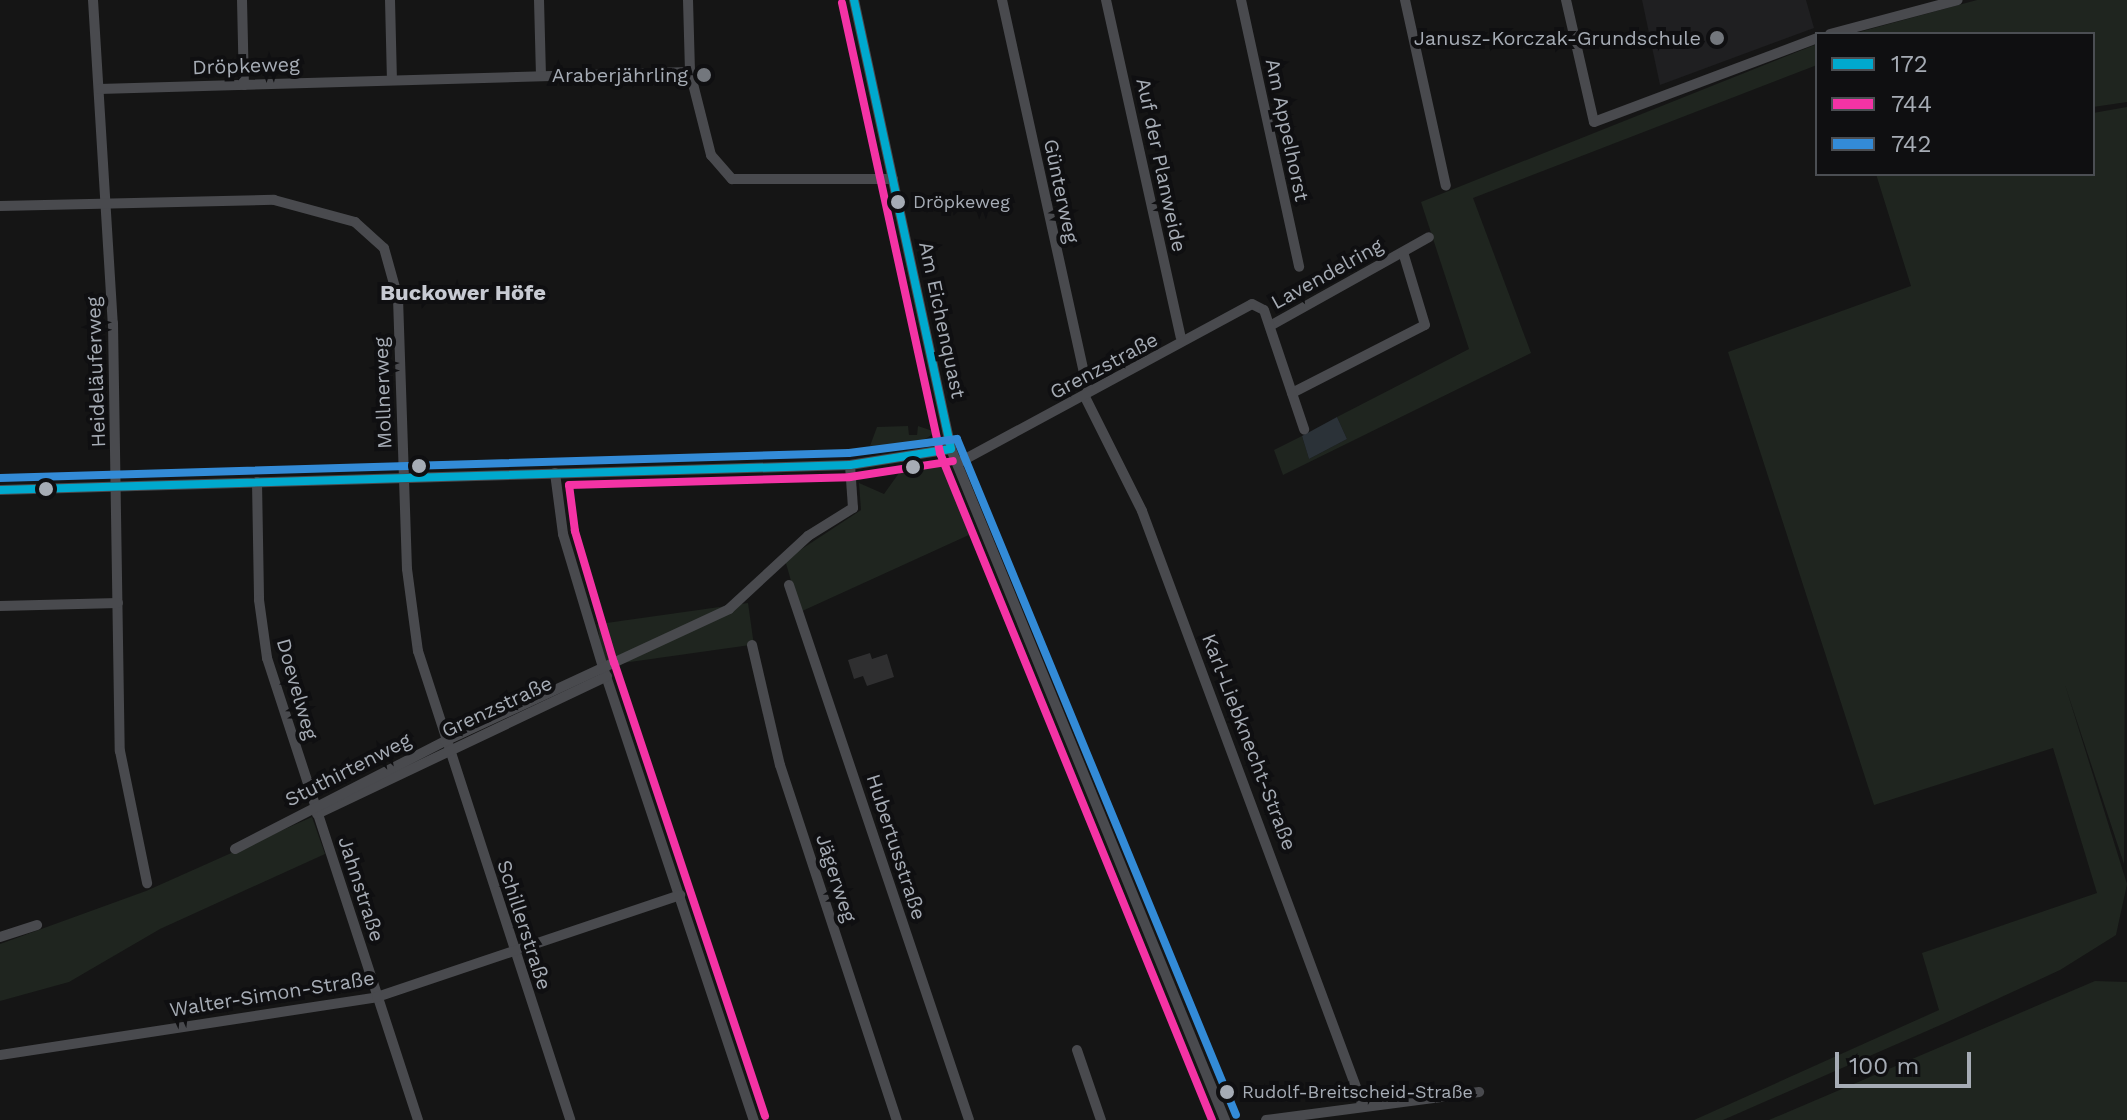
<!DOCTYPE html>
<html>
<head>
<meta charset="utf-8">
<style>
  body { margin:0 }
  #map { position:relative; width:2127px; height:1120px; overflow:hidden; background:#151515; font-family:"Work Sans",sans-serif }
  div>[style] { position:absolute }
  .built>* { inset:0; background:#1f1f21 }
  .green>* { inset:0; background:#1f251f; transform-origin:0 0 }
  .water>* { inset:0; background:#2b3238 }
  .building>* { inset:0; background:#2f2f30 }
  .minor>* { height:10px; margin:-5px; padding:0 5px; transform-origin:5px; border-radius:5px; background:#494a4e }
  .bus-1>* { height:8px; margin:-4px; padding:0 4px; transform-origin:4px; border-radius:4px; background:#00a9ce }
  .bus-2>* { height:8px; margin:-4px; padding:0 4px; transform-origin:4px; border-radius:4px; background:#f433a5 }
  .bus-3>* { height:8px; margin:-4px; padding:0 4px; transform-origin:4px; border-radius:4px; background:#338bd7 }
  .dots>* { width:22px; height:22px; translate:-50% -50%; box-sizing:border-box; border:4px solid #0f0f11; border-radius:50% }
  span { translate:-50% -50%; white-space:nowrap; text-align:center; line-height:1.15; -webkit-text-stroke:8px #0f0f11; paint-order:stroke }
  .bus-label { font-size:18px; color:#a6acb5 }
  .left { translate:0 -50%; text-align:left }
  .poi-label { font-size:20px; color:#a6acb5 }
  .right { translate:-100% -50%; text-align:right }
  .street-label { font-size:20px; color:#a6acb5 }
  .neighbourhood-label { font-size:22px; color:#c7cad2; font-weight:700 }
  .legend { position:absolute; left:1815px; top:32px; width:280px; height:144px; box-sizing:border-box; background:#0f0f11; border:2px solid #4b4e53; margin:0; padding:10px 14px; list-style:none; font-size:24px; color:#a6acb5 }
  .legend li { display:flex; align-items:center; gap:16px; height:40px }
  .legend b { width:40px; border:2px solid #4b4e53 }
  .scale { position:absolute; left:1835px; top:1052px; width:136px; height:36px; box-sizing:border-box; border:4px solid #a6acb5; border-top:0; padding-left:10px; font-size:24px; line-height:28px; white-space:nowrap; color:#a6acb5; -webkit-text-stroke:6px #0f0f11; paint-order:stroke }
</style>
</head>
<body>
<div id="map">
  <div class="built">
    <div style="clip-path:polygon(1642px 0,1806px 0,1814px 28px,1660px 85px)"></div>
  </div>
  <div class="green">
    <div style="clip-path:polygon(1977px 0,2127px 0,2127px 102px,2093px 107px,2093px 34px,1852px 34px)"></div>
    <div style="clip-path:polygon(1817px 44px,1817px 65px,1473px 198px,1531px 353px,1283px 475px,1274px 450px,1302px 436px,1309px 459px,1347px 439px,1337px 417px,1469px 349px,1421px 202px)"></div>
    <div style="clip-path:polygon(2127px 107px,2124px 864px,2065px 685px,2127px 884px,2116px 935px,2060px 970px,1945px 1023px,1723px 1120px,1694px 1120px,1939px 1010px,1922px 953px,2097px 893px,2053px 748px,1874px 805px,1728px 352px,1911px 286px,1876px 174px,2093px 174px,2093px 113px)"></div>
    <div style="clip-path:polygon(908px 426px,909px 435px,917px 435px,918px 426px,936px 432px,919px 443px,870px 446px,877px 427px)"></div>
    <div style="clip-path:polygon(949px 464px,971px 534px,800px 612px,785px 560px,861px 510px,859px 483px,884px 494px,899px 473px)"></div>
    <div style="left:748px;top:603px;width:42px;height:152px;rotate:82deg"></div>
    <div style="clip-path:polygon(312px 817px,325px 854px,160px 929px,69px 982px,0 1001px,0 944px,146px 891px)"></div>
    <div style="clip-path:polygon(2095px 981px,2127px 982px,2127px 1120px,1769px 1120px)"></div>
  </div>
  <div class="water">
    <div style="clip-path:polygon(1337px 417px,1347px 439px,1309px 459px,1302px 436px)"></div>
  </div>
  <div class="building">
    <div style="clip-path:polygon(870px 653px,872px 659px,887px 654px,894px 677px,867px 686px,863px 676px,854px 679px,848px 660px)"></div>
  </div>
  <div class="minor">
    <div style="left:93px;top:0;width:324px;rotate:86.5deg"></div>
    <div style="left:113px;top:323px;width:428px;rotate:89.1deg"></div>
    <div style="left:120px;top:751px;width:135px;rotate:78.4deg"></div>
    <div style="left:242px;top:0;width:85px;rotate:88.7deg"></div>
    <div style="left:390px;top:0;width:80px;rotate:88.6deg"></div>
    <div style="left:539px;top:0;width:76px;rotate:88.5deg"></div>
    <div style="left:688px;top:0;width:72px;rotate:88.4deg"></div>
    <div style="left:854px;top:0;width:459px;rotate:77.8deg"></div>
    <div style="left:951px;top:449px;width:725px;rotate:67.79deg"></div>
    <div style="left:1002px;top:0;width:397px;rotate:77.6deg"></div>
    <div style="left:1106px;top:0;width:345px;rotate:77.5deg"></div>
    <div style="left:1241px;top:0;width:273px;rotate:77.7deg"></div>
    <div style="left:1405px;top:0;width:190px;rotate:77.6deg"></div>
    <div style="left:1566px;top:0;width:125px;rotate:77.1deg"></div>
    <div style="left:1594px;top:122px;width:238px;rotate:-20.6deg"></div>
    <div style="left:1830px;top:34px;width:132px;rotate:-14.9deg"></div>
    <div style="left:99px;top:89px;width:591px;rotate:-1.65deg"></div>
    <div style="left:690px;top:72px;width:86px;rotate:75.8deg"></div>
    <div style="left:711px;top:155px;width:32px;rotate:49deg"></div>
    <div style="left:732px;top:179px;width:161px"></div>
    <div style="left:0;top:206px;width:274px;rotate:-1.3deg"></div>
    <div style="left:274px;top:200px;width:84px;rotate:15.2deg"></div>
    <div style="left:355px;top:222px;width:39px;rotate:42deg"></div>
    <div style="left:384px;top:248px;width:52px;rotate:74.4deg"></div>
    <div style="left:398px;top:298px;width:271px;rotate:88.1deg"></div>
    <div style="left:407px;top:569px;width:83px;rotate:82.4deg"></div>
    <div style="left:418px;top:651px;width:493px;rotate:72deg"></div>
    <div style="left:1270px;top:326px;width:182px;rotate:-29.2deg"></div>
    <div style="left:1292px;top:393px;width:149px;rotate:-27.1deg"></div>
    <div style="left:1425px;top:325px;width:76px;rotate:-106.8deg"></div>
    <div style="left:1085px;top:397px;width:127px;rotate:63.4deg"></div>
    <div style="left:1142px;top:511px;width:635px;rotate:69.62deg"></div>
    <div style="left:958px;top:463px;width:334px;rotate:-28.4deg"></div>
    <div style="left:1252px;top:304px;width:13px;rotate:27deg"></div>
    <div style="left:1264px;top:310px;width:126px;rotate:71.4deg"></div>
    <div style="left:555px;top:473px;width:62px;rotate:82.5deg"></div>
    <div style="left:563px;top:534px;width:139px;rotate:73.3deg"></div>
    <div style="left:603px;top:667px;width:478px;rotate:71.6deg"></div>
    <div style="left:257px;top:482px;width:118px;rotate:89deg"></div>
    <div style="left:259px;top:600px;width:59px;rotate:82.1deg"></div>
    <div style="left:267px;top:658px;width:486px;rotate:71.9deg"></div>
    <div style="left:0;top:490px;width:850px;rotate:-1.68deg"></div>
    <div style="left:850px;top:465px;width:102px;rotate:-9deg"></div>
    <div style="left:789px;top:585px;width:564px;rotate:71.4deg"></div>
    <div style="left:0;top:606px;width:118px;rotate:-1.5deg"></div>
    <div style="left:752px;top:645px;width:123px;rotate:76.9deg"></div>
    <div style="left:780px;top:765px;width:374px;rotate:71.8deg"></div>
    <div style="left:317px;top:814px;width:321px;rotate:-25.4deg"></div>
    <div style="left:235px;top:849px;width:236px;rotate:-27.2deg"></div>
    <div style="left:445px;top:741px;width:313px;rotate:-24.9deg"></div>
    <div style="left:729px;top:609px;width:108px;rotate:-42.7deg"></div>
    <div style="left:808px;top:536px;width:53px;rotate:-31.9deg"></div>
    <div style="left:853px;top:508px;width:43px;rotate:-94deg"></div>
    <div style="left:0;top:937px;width:39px;rotate:-18deg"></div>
    <div style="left:1077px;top:1050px;width:74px;rotate:71.1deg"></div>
    <div style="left:0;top:1055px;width:381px;rotate:-8.7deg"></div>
    <div style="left:377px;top:997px;width:320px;rotate:-18.6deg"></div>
    <div style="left:1266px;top:1120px;width:215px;rotate:-7.5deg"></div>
  </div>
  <div class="bus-1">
    <div style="left:854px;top:0;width:459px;rotate:77.8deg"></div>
    <div style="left:0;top:490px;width:850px;rotate:-1.68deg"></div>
    <div style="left:850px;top:465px;width:102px;rotate:-9deg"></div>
  </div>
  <div class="bus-2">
    <div style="left:842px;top:3px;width:461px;rotate:77.7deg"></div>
    <div style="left:940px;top:453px;width:720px;rotate:67.81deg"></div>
    <div style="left:765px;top:1116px;width:478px;rotate:-108.4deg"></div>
    <div style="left:614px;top:663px;width:138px;rotate:-106.5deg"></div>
    <div style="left:575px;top:531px;width:46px;rotate:-97.4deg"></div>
    <div style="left:569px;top:485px;width:281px;rotate:-1.6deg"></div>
    <div style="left:850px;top:477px;width:104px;rotate:-8.8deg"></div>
  </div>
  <div class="bus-3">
    <div style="left:0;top:478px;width:849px;rotate:-1.69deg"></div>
    <div style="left:849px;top:453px;width:109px;rotate:-7.4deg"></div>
    <div style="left:957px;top:439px;width:731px;rotate:67.57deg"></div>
  </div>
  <div class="dots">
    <div style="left:1717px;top:38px;background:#73777d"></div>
    <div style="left:704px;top:75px;background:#73777d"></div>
    <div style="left:898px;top:202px;background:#a6acb5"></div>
    <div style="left:419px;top:466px;background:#a6acb5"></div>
    <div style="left:913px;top:467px;background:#a6acb5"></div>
    <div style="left:46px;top:489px;background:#a6acb5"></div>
    <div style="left:1227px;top:1092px;background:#a6acb5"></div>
  </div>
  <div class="bus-label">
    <span class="left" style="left:913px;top:202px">Dröpkeweg</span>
    <span class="left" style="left:1242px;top:1092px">Rudolf-Breitscheid-Straße</span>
  </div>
  <div class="poi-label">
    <span class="right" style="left:1701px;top:38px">Janusz-Korczak-Grundschule</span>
    <span class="right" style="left:688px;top:75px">Araberjährling</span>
  </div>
  <div class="street-label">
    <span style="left:246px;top:66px;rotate:-2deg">Dröpkeweg</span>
    <span style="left:1287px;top:130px;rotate:78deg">Am Appelhorst</span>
    <span style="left:1161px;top:165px;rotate:78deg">Auf der Planweide</span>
    <span style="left:1061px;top:191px;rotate:78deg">Günterweg</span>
    <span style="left:1327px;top:274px;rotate:-29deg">Lavendelring</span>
    <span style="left:942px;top:320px;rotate:78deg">Am Eichenquast</span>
    <span style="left:1104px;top:366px;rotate:-28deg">Grenzstraße</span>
    <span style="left:96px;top:372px;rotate:-92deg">Heideläuferweg</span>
    <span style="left:383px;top:393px;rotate:-92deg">Mollnerweg</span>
    <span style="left:297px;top:689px;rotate:74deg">Doevelweg</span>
    <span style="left:497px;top:707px;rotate:-25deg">Grenzstraße</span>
    <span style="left:1249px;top:742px;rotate:69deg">Karl-Liebknecht-Straße</span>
    <span style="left:348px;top:770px;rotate:-27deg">Stuthirtenweg</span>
    <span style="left:896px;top:847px;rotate:72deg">Hubertusstraße</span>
    <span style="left:836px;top:878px;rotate:72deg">Jägerweg</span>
    <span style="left:361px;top:889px;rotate:72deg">Jahnstraße</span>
    <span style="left:524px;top:925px;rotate:72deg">Schillerstraße</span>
    <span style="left:272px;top:994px;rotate:-9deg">Walter-Simon-Straße</span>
  </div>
  <div class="neighbourhood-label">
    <span style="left:463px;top:293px">Buckower Höfe</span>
  </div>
  <ul class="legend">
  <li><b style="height:10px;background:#00a9ce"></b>172</li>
  <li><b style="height:10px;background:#f433a5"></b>744</li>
  <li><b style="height:10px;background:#338bd7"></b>742</li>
  </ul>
  <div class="scale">100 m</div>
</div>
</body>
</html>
